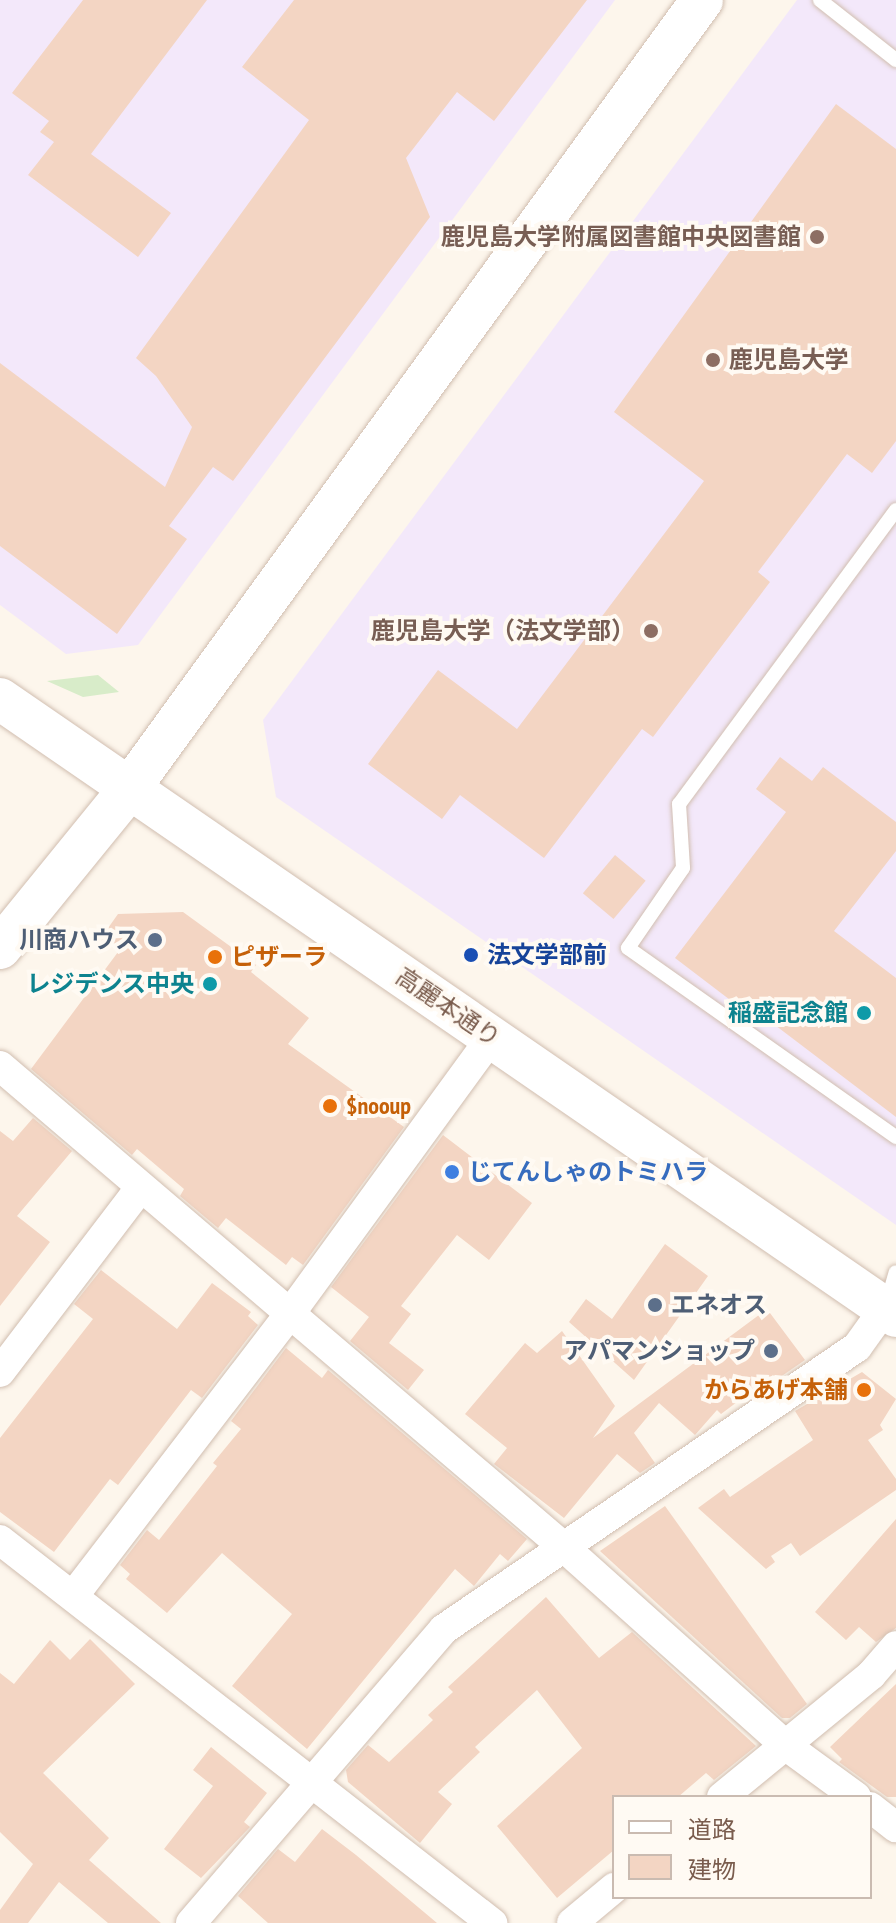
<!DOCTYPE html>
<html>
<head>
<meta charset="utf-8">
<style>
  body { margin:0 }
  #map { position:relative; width:896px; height:1923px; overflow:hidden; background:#fdf6ec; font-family:"PT Sans Narrow","Noto Sans JP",sans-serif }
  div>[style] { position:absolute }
  .education>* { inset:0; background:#f3e8fa }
  .green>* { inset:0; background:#d8ecc9 }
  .building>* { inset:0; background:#f3d5c3; transform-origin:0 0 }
  .roads { filter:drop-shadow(0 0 2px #d1beb0) drop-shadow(0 0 2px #d1beb0) }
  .lane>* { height:14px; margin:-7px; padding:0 7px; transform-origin:7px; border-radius:7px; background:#fff }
  .street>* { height:30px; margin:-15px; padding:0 15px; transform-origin:15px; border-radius:15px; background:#fff }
  .secondary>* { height:42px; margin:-21px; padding:0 21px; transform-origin:21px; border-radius:21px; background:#fff }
  .dots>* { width:22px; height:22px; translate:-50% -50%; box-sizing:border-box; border:4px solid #fffaf3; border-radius:50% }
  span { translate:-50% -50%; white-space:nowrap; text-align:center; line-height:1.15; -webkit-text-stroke:8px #fffaf3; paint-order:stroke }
  .education-label { font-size:24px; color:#785e54; font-weight:700 }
  .right { translate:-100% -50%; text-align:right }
  .left { translate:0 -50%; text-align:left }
  .service-label { font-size:24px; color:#4e5e75; font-weight:700 }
  .transit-label { font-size:24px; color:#164399; font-weight:700 }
  .food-label { font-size:24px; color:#c56008; font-weight:700 }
  .culture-label { font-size:24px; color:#0d838f; font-weight:700 }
  .street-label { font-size:24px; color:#7a5c4d }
  .shop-label { font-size:24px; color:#366cbe; font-weight:700 }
  .legend { position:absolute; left:612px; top:1795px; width:260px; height:104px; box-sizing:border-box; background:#fffaf3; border:2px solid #cabbb1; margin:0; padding:10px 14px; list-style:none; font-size:24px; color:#7a5c4d }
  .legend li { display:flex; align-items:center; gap:16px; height:40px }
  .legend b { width:40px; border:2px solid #cabbb1 }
</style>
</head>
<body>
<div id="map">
  <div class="education">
    <div style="clip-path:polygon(0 0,615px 0,138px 645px,66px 654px,0 605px)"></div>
    <div style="clip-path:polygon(797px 0,896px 0,896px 1225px,276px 797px,263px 720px)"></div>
  </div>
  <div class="green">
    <div style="clip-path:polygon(98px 675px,119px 692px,83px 697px,47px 681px)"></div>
  </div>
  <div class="building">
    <div style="clip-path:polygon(83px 0,207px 0,91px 154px,171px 213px,138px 257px,28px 175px,54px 142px,40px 132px,49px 121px,12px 93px)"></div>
    <div style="clip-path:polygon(294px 0,587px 0,494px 121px,457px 92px,406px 158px,430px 217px,233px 481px,213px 467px,169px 526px,187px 539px,117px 634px,0 546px,0 363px,165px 487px,192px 427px,156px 376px,136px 358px,309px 120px,242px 67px)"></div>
    <div style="clip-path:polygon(836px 104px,896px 149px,896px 441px,872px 473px,847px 454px,758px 572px,770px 582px,653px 737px,642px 729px,544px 858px,460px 795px,442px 819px,368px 764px,438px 670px,517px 729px,704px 481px,614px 412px)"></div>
    <div style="clip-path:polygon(780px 757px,812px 781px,823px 767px,896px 822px,896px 851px,834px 931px,896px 978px,896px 1117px,767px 1019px,763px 1025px,675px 958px,786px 812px,756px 789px)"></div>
    <div style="left:615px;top:855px;width:40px;height:50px;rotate:40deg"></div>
    <div style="clip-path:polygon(183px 912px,256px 965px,251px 972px,309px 1018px,288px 1044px,404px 1127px,303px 1265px,292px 1257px,286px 1265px,226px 1218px,218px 1228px,180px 1196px,184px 1189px,137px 1149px,132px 1155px,31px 1069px,118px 952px,101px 938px,118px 914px)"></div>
    <div style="clip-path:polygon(33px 1118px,72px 1151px,17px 1216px,50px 1242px,0 1306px,0 1131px,13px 1141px)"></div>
    <div style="clip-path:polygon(443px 1135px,532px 1203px,489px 1260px,457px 1235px,401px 1306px,411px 1314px,389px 1343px,424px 1370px,408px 1390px,350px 1341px,369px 1317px,331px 1287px)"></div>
    <div style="clip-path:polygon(665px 1244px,708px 1276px,634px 1380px,569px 1322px,586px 1299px,612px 1319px)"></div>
    <div style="clip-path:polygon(101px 1270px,177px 1329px,212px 1283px,251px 1312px,248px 1316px,258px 1325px,202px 1398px,191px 1390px,118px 1485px,110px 1479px,54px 1552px,0 1512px,0 1438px,93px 1319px,74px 1304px)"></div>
    <div style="clip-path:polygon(767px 1309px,805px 1360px,776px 1380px,773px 1375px,721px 1414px,717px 1410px,695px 1435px,659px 1403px,634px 1433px,655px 1463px,640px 1473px,617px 1454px,564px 1518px,494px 1464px,507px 1448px,465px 1414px,525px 1343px,537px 1353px,562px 1331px,615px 1406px,593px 1438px)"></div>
    <div style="clip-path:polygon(286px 1348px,322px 1378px,328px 1370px,527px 1539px,508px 1561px,500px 1554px,474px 1586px,455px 1569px,307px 1749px,232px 1686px,292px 1614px,222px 1553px,167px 1613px,126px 1579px,130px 1574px,120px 1565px,147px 1530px,159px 1540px,217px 1466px,213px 1463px,241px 1429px,231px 1421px)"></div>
    <div style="clip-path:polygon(862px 1372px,896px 1399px,880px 1425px,883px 1430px,868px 1440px,896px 1479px,896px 1490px,800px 1556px,791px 1543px,771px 1556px,775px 1562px,766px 1569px,698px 1508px,724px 1489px,730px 1497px,813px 1440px,795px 1411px)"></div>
    <div style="clip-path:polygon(665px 1506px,807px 1704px,790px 1718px,782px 1718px,600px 1551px)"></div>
    <div style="clip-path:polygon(896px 1519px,896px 1628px,876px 1642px,859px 1627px,846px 1640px,815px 1612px)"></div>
    <div style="clip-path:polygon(546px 1597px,599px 1658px,632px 1632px,756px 1746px,714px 1780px,706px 1773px,678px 1797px,614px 1797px,614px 1850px,557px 1898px,497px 1826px,582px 1748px,537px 1690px,475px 1747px,480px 1752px,438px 1792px,452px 1804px,420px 1843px,348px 1782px,346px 1770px,368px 1745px,389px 1762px,433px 1720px,428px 1715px,453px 1692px,448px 1687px)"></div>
    <div style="clip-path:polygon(90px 1639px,135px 1684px,43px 1773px,109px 1838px,89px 1860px,161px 1923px,108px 1923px,59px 1882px,28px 1923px,0 1923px,0 1910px,33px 1864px,0 1832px,0 1673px,14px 1684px,50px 1640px,70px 1660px)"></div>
    <div style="clip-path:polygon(896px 1684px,896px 1797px,887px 1797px,839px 1762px,842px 1759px,830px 1747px)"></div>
    <div style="clip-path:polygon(211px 1747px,267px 1793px,244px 1822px,250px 1827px,201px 1878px,164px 1849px,213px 1786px,193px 1770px)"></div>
    <div style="clip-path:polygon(322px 1829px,356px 1855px,437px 1923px,268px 1923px,238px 1896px,278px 1849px,295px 1862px)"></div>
  </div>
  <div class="roads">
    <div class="lane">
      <div style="left:820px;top:0;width:97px;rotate:38.3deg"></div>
      <div style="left:896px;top:510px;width:365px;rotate:126.4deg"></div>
      <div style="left:679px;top:804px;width:64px;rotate:86.4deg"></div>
      <div style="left:683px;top:868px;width:97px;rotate:124.5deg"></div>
      <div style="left:628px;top:948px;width:328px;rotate:35.2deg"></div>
      <div style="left:886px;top:1306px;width:35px;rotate:-74deg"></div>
    </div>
    <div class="street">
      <div style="left:0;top:1066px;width:744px;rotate:40.48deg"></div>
      <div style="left:566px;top:1549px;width:294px;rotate:41.8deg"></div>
      <div style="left:785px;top:1745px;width:88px;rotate:36.2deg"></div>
      <div style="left:0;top:1372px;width:231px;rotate:-52.7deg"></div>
      <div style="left:0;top:1540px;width:624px;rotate:37.9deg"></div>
      <div style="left:74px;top:1595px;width:353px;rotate:-52.5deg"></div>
      <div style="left:289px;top:1315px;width:344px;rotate:-53.9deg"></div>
      <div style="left:722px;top:1797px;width:193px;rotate:-39.3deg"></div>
      <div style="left:871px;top:1675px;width:38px;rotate:-49deg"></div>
      <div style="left:870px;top:1807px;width:33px;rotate:38deg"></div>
      <div style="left:191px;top:1923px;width:388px;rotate:-49.3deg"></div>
      <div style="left:444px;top:1629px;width:500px;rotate:-34.33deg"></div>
      <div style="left:857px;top:1347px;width:48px;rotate:-54.3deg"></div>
      <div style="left:572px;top:1923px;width:55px;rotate:-39.8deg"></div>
    </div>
    <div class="secondary">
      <div style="left:0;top:699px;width:1088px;rotate:34.55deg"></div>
      <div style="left:0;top:948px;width:205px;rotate:-50.9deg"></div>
      <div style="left:129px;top:789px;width:975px;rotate:-54.01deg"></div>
    </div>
  </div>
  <div class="dots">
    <div style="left:817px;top:237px;background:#8d6e63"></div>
    <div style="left:713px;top:360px;background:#8d6e63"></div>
    <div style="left:651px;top:631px;background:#8d6e63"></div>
    <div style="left:155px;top:940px;background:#5c6f8a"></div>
    <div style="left:471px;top:955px;background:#1a4fb4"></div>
    <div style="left:215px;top:957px;background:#e8710a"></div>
    <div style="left:210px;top:984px;background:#0f9aa8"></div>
    <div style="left:864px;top:1013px;background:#0f9aa8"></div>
    <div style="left:330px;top:1106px;background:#e8710a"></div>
    <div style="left:452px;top:1172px;background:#3f7fe0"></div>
    <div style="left:655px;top:1305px;background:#5c6f8a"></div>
    <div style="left:771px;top:1351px;background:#5c6f8a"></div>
    <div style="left:864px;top:1390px;background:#e8710a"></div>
  </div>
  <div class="education-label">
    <span class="right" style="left:801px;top:237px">鹿児島大学附属図書館中央図書館</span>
    <span class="left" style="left:729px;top:360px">鹿児島大学</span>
    <span class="right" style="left:635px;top:631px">鹿児島大学（法文学部）</span>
  </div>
  <div class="service-label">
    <span class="right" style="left:139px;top:940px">川商ハウス</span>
    <span class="left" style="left:671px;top:1305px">エネオス</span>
    <span class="right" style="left:755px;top:1351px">アパマンショップ</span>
  </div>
  <div class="transit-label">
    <span class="left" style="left:487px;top:955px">法文学部前</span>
  </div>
  <div class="food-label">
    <span class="left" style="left:231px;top:957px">ピザーラ</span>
    <span class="left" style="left:346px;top:1106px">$nooup</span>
    <span class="right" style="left:848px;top:1390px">からあげ本舗</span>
  </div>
  <div class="culture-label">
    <span class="right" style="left:194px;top:984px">レジデンス中央</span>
    <span class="right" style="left:848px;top:1013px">稲盛記念館</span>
  </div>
  <div class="street-label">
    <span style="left:448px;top:1007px;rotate:34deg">高麗本通り</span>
  </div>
  <div class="shop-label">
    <span class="left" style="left:468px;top:1172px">じてんしゃのトミハラ</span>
  </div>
  <ul class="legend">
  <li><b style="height:10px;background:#fff"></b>道路</li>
  <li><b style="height:22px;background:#f3d5c3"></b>建物</li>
  </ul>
</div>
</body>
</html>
